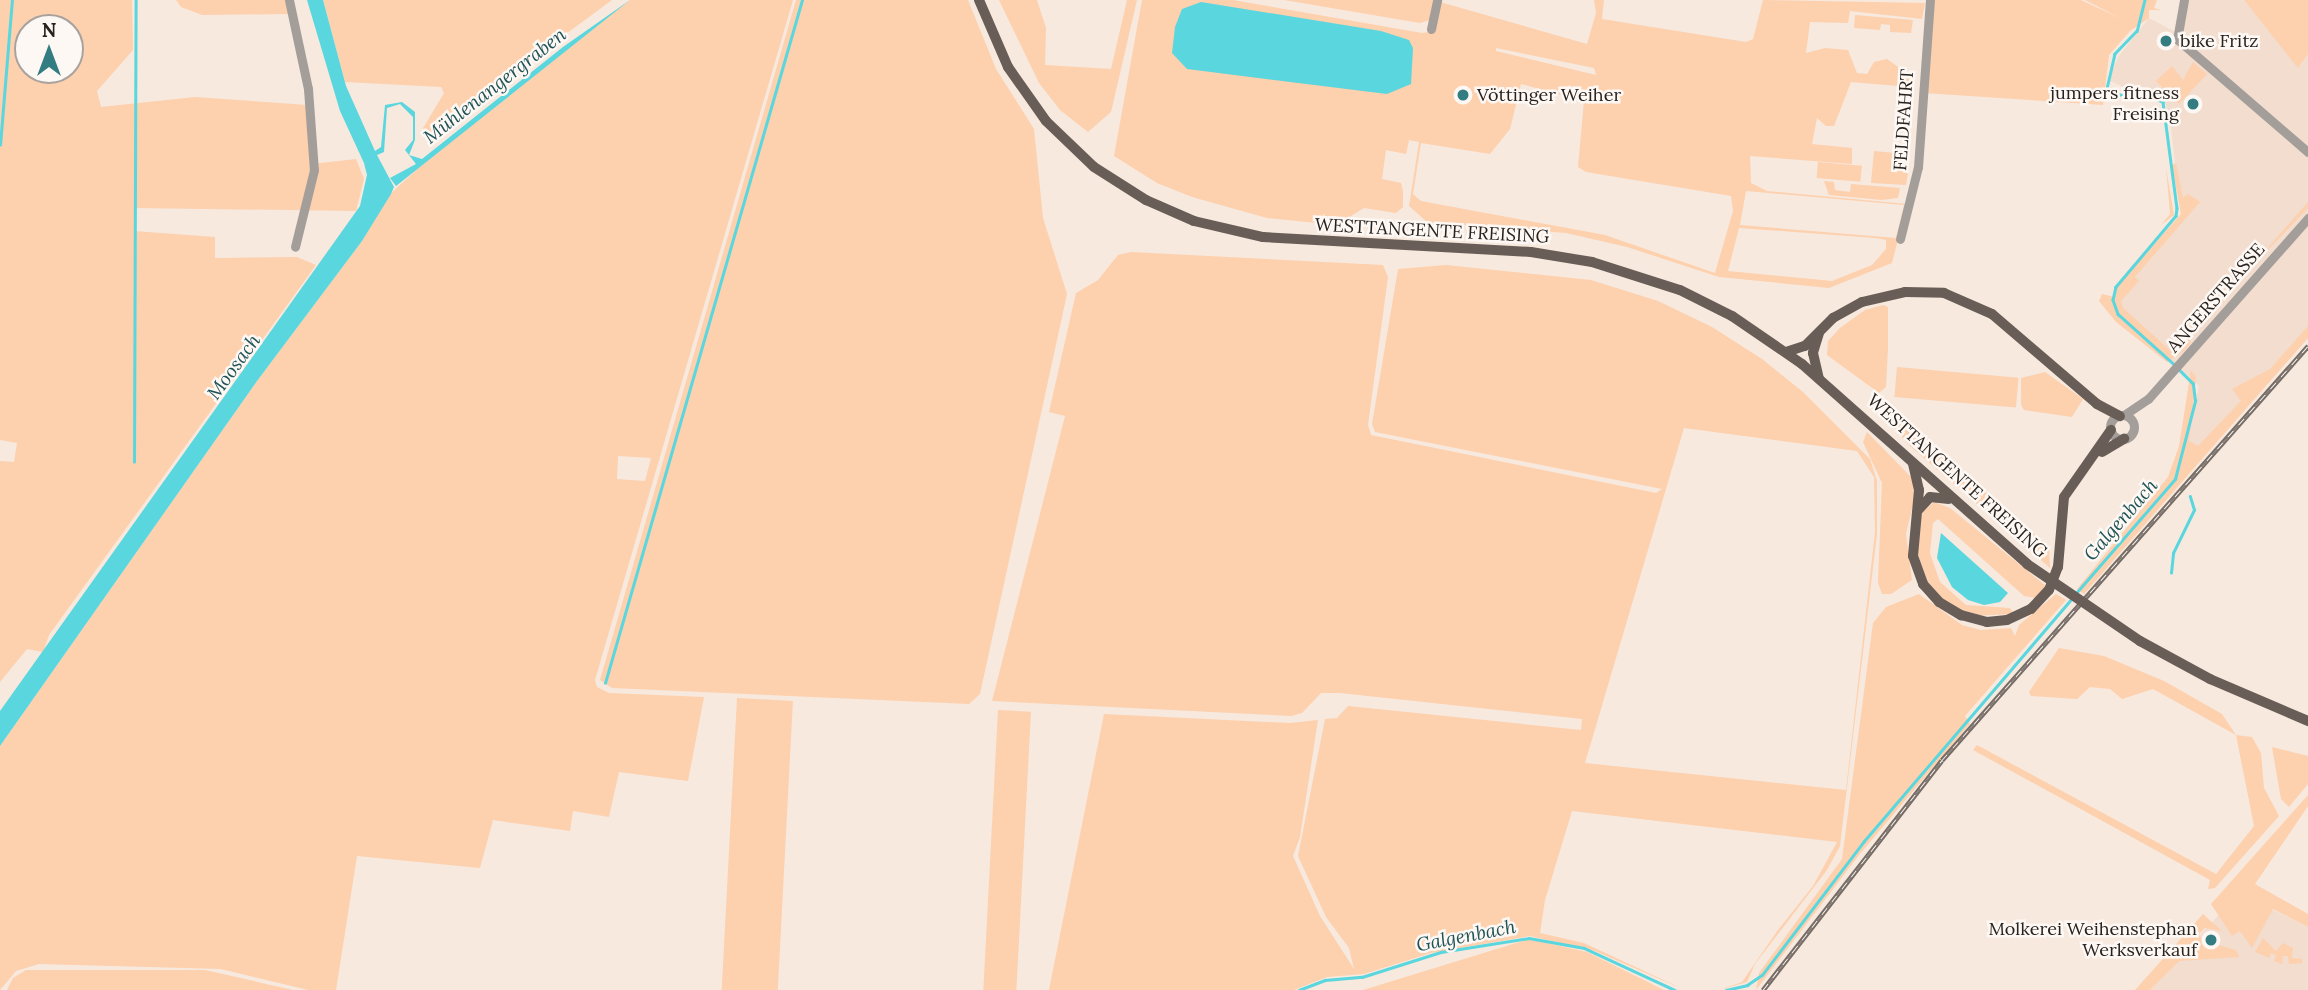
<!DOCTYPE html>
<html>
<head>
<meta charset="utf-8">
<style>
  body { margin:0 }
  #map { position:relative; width:2308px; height:990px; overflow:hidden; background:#f7e9de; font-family:Lora,serif }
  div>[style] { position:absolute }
  .built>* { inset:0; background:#f2ddce }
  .green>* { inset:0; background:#fdd0ae; transform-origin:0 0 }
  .water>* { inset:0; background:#59d6de }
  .stream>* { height:2.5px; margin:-1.25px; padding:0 1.25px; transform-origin:1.25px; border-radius:1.25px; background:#59d6de }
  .minor>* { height:9px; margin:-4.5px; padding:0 4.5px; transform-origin:4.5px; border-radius:4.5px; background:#a49e9a }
  .minor>.ring { margin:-4.5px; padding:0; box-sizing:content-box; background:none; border:9px solid #a49e9a; border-radius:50% }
  .major>* { height:10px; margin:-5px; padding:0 5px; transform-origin:5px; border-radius:5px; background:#695e57 }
  .rail>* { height:5px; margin-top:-2.5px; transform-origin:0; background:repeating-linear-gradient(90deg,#fef8f4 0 8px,#756c66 0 16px); box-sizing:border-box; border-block:2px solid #756c66 }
  .major-bridge>* { height:10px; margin:-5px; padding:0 5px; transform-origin:5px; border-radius:5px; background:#695e57 }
  .dots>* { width:19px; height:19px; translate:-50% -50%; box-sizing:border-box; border:4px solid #fef8f4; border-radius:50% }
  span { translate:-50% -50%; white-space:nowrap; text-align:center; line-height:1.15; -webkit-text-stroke:5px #fef8f4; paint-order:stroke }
  .poi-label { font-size:18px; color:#27221e }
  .left { translate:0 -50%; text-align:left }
  .right { translate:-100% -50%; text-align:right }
  .street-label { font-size:18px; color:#27221e }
  .water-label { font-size:19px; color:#1d5356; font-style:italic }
  .north { position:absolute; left:14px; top:14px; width:70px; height:70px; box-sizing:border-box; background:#fef8f4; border:2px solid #a8a29e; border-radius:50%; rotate:0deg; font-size:19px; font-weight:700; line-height:28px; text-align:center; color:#27221e }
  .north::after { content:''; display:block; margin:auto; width:24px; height:32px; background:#337c81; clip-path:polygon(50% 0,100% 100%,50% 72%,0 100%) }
</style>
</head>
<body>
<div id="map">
  <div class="built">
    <div style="clip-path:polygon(2189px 0,2244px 0,2299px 67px,2308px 54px,2308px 338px,2180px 471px,2199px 386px,2119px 312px,2117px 286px,2181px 214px,2170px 119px,2165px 102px,2151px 92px,2135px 92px,2108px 80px,2119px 56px,2149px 18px,2177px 33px)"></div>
    <div style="clip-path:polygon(2239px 893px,2308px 927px,2308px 990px,2150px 990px)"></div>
  </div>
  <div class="green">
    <div style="clip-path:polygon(evenodd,0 0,132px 0,133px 50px,97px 91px,101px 107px,195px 97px,308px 105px,312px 164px,356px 159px,364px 179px,356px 211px,134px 208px,134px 231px,215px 237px,215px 258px,297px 257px,316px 265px,49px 635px,43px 652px,27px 649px,0 682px,0 461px,14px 462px,17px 443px,0 440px,0 0,28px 28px,70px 28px,70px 70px,28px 70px,28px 28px)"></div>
    <div style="clip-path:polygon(176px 0,288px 0,288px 14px,202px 15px,181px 7px)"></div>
    <div style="clip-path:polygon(323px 0,612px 0,429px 135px,423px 128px,444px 93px,441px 87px,345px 82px)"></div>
    <div style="clip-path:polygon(evenodd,630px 0,793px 0,595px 680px,597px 687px,609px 693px,704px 697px,688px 781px,619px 772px,609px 817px,573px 811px,570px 831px,493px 820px,480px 868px,357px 856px,336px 990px,308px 990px,221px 969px,39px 964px,16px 971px,0 990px,0 746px,257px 381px,362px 241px,387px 197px,446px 142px,630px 0,618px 456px,651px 458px,645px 481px,617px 479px,618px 456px)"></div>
    <div style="clip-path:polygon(796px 0,968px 0,996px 69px,1034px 129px,1043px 218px,1067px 294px,980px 694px,969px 704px,612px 688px,600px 680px)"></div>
    <div style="clip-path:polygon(999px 0,1037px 0,1046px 28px,1045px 65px,1111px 69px,1127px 0,1137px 0,1111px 112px,1088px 132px,1060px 110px,1039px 83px)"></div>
    <div style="clip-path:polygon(evenodd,1142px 0,1233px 0,1422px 33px,1429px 32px,1440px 2px,1587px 44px,1596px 13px,1594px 0,1604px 0,1602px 19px,1746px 42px,1753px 39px,1763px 0,1925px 3px,1922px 19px,1850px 11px,1848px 23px,1810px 22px,1806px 53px,1825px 48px,1848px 50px,1857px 73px,1867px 74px,1874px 62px,1887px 59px,1915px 79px,1909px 87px,1851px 82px,1834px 126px,1826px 126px,1817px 118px,1812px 144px,1852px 148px,1852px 164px,1750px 156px,1751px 183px,1767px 191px,1907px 204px,1892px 263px,1829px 288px,1719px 277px,1627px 247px,1566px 233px,1427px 222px,1409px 206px,1419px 142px,1409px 140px,1406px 154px,1386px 150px,1382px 179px,1401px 183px,1403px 191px,1403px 207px,1396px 213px,1364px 208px,1336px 225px,1267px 218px,1192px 197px,1157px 183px,1114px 156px,1142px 0,1496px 48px,1594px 68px,1596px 75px,1496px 51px,1496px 48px,1142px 0,1521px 84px,1584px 101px,1578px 167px,1586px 172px,1731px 196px,1733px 211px,1715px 273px,1605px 235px,1421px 201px,1413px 194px,1421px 143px,1490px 154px,1510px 129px,1521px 84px,1142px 0,1746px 191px,1904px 205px,1896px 238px,1740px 225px,1746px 191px,1142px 0,1739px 228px,1875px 238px,1886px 240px,1886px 249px,1872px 265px,1832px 281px,1728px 271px,1739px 228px)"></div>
    <div style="clip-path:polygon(1284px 0,1434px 0,1430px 20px,1420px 23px)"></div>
    <div style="clip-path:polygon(1932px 0,2081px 0,2122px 19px,2085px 0,2157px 0,2154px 8px,2161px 10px,2149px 10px,2149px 18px,2130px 31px,2109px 55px,2103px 105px,1924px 93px)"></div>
    <div style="clip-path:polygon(2244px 0,2308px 0,2308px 54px,2298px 68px)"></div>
    <div style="clip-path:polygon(1855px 15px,1913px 20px,1911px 33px,1890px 32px,1890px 25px,1881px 24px,1880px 30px,1854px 28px)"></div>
    <div style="clip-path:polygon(2193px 62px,2207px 74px,2179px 104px,2156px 81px,2172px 66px,2183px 80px)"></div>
    <div style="clip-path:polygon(1874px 151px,1905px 154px,1909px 167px,1906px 185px,1871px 183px)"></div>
    <div style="left:1818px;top:162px;width:44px;height:16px;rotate:5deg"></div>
    <div style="clip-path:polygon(2176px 163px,2183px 198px,2188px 194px,2200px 202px,2135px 277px,2139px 281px,2121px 301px,2123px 308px,2173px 353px,2187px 337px,2191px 342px,2185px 350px,2167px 362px,2116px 322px,2099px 301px,2102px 294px,2114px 297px,2117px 286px,2181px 214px,2172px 165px)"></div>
    <div style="clip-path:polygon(2166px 167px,2174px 215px,2161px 225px,2170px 214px)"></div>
    <div style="clip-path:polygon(1824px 181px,1834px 182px,1835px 190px,1850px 192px,1851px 184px,1900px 188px,1898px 198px,1882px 200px,1829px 195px)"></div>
    <div style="clip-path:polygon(2308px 202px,2308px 208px,2263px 255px,2272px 243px)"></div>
    <div style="clip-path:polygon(evenodd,1131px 252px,1383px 265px,1388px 277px,1368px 425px,1371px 435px,1656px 493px,1662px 489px,1375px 432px,1372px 424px,1398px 269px,1446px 265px,1591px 280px,1658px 301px,1712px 327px,1762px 359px,1803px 392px,1870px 459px,1877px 481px,1877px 534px,1840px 846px,1827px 870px,1755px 964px,1747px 982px,1719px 990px,1742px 982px,1778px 930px,1813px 886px,1837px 842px,1572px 811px,1545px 900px,1540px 933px,1584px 943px,1685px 990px,1595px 951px,1530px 936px,1431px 953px,1364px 974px,1327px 977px,1294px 990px,1049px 990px,1104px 714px,1290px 723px,1318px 720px,1300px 837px,1293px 856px,1320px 916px,1354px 969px,1349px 948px,1326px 917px,1298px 856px,1325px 719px,1337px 718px,1348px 706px,1581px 730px,1582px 719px,1340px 693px,1321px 693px,1302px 713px,1291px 716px,992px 701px,1065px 416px,1049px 412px,1076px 293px,1098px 280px,1118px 255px,1131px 252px,1684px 428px,1857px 451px,1874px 477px,1875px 532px,1846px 790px,1585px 763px,1684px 428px)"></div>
    <div style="clip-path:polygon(1883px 305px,1888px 307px,1888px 348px,1886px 387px,1879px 393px,1827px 355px,1828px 341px,1840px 328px,1865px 310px)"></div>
    <div style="clip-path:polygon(2308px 326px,2308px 338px,2084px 594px,2077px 589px,2168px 477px,2179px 446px,2191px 370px,2196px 377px,2189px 441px,2198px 446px,2241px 401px,2232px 389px,2270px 369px)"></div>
    <div style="left:1897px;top:367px;width:122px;height:30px;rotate:5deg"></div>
    <div style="clip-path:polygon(2045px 372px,2083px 399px,2072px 417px,2024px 410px,2021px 405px,2021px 378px)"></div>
    <div style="clip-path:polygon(1883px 416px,1899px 420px,2049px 546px,2050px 568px,1909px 445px)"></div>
    <div style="clip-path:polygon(1867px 432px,1913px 479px,1914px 500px,1906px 534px,1912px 580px,1891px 594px,1882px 594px,1878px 583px,1882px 483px,1863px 442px)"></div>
    <div style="clip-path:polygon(1934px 502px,1950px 508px,2046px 586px,2037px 598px,2024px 596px,1938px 519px,1933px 523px,1930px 553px,1940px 582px,1966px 605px,2010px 608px,2014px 614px,1971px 616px,1949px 606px,1928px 582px,1918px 555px,1918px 527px,1923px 511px)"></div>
    <div style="clip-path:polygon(1919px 594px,1962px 625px,1981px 630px,2011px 628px,2015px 636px,2019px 625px,2056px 594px,2066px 600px,1965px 716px,1970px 724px,1859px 855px,1756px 990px,1759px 973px,1842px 859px,1873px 623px,1886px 607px)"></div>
    <div style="clip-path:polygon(2059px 648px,2104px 656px,2164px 681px,2222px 714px,2236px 735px,2252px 737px,2261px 753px,2264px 788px,2279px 816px,2215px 888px,2208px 889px,2210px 880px,1973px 750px,1977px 745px,2216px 874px,2254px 826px,2236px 735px,2153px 689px,2122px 699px,2110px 689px,2090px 687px,2077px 699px,2031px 696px,2029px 692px)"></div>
    <div style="left:737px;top:698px;width:56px;height:298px;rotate:3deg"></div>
    <div style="left:998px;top:710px;width:33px;height:285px;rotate:3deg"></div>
    <div style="clip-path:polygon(2272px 747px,2308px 756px,2308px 784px,2289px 807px,2281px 799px)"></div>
    <div style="clip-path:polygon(2308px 795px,2308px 806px,2255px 884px,2308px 914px,2308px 927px,2273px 909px,2252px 948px,2240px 931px,2232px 936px,2211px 904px)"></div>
    <div style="clip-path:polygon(2203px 914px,2222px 931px,2205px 928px,2199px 934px,2203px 943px,2208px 948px,2218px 945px,2236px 950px,2239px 957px,2179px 961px,2150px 990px,2135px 990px)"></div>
    <div style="clip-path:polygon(2263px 938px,2276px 951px,2283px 943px,2293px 948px,2292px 958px,2302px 959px,2302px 963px,2289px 964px,2288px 956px,2283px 956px,2282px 964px,2274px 961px,2276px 955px,2271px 953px,2269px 958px,2255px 952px)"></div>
    <div style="clip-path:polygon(1529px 939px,1587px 952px,1664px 990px,1363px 990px)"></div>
    <div style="clip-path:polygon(26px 970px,205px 970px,293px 990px,7px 990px,13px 978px)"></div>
  </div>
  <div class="water">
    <div style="clip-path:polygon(307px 0,323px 0,346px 86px,375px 151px,381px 147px,385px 105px,402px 102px,415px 112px,415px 140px,409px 155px,422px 159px,563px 47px,630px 0,396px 186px,390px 178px,416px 164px,405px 150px,413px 140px,413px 117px,400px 104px,387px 108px,384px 152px,377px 155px,394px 187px,391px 194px,362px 241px,257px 381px,0 746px,0 711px,360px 206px,367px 175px,364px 163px,340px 111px)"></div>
    <div style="clip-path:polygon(1201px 2px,1381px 31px,1409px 40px,1413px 48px,1411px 84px,1387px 94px,1187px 69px,1172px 53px,1175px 27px,1182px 9px)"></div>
    <div style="clip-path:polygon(1941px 533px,2008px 593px,2000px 602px,1984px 605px,1968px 600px,1952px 587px,1937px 558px)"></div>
  </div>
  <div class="stream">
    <div style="left:2145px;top:0;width:32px;rotate:104deg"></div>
    <div style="left:2137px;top:31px;width:32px;rotate:134deg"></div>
    <div style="left:2115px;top:54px;width:36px;rotate:103deg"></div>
    <div style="left:2107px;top:89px;width:10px;rotate:37deg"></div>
    <div style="left:2115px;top:95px;width:29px;rotate:-4deg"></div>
    <div style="left:2144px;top:93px;width:21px;rotate:25deg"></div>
    <div style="left:2163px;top:102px;width:107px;rotate:82.5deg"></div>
    <div style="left:2177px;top:208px;width:8px;rotate:97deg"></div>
    <div style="left:2176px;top:216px;width:93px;rotate:130.2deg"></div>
    <div style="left:2116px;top:287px;width:13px;rotate:103deg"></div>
    <div style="left:2113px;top:300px;width:15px;rotate:70deg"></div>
    <div style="left:2118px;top:314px;width:75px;rotate:41.8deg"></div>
    <div style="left:0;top:145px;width:145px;rotate:-85.3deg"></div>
    <div style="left:134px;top:462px;width:462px;rotate:-89.8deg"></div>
    <div style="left:2171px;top:573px;width:20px;rotate:-84deg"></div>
    <div style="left:2173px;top:553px;width:48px;rotate:-64deg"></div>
    <div style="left:2194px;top:510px;width:14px;rotate:-107deg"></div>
    <div style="left:2076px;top:593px;width:151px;rotate:-49deg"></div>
    <div style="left:2175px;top:479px;width:81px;rotate:-75.6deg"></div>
    <div style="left:2195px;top:401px;width:17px;rotate:-97deg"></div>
    <div style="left:2193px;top:384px;width:21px;rotate:-135deg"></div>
    <div style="left:605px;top:683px;width:711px;rotate:-73.91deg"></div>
    <div style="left:1299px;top:990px;width:28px;rotate:-21deg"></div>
    <div style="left:1325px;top:980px;width:37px;rotate:-5deg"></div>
    <div style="left:1362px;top:977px;width:83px;rotate:-17.6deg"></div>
    <div style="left:1441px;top:952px;width:89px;rotate:-9deg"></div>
    <div style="left:1529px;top:938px;width:56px;rotate:10.3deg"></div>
    <div style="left:1584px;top:948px;width:100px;rotate:24.8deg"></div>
    <div style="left:1726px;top:990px;width:22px;rotate:-13deg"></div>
    <div style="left:1747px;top:985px;width:18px;rotate:-34deg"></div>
    <div style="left:1762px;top:975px;width:168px;rotate:-52.7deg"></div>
    <div style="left:1864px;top:841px;width:320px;rotate:-49.4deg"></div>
  </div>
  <div class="minor">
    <div style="left:289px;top:0;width:91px;rotate:77.9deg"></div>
    <div style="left:308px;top:89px;width:81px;rotate:85.8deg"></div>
    <div style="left:314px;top:170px;width:79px;rotate:103.9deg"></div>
    <div style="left:2184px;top:0;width:40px;rotate:100deg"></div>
    <div style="left:2177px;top:39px;width:173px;rotate:40.8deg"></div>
    <div style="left:1431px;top:29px;width:30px;rotate:-78deg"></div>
    <div style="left:1900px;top:239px;width:74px;rotate:-76deg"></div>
    <div style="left:1918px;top:167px;width:167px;rotate:-85.9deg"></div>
    <div style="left:2124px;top:415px;width:29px;rotate:-34deg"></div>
    <div style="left:2148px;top:399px;width:242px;rotate:-48.5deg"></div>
    <div class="ring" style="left:2110px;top:415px;width:15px;height:15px"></div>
  </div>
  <div class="major">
    <div style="left:979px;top:0;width:73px;rotate:66.6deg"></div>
    <div style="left:1008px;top:67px;width:66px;rotate:54.9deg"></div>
    <div style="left:1046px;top:121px;width:66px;rotate:43.8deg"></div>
    <div style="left:1094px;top:167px;width:62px;rotate:32.4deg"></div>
    <div style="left:1146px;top:200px;width:52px;rotate:23.6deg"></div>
    <div style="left:1194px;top:221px;width:71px;rotate:13.1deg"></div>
    <div style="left:1263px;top:237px;width:268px;rotate:3.2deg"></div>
    <div style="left:1531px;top:252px;width:62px;rotate:9.3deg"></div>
    <div style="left:1592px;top:262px;width:92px;rotate:17.7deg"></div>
    <div style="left:1680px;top:290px;width:58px;rotate:26.6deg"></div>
    <div style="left:1732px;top:316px;width:85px;rotate:34.4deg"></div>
    <div style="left:1802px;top:364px;width:301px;rotate:41.6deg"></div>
    <div style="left:1819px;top:333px;width:21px;rotate:107deg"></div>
    <div style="left:1813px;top:353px;width:26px;rotate:77deg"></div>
    <div style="left:1786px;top:352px;width:20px;rotate:-18deg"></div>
    <div style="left:1805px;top:346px;width:40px;rotate:-45deg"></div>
    <div style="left:1833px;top:318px;width:33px;rotate:-29deg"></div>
    <div style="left:1862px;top:302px;width:44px;rotate:-13.1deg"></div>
    <div style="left:1905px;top:292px;width:39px;rotate:1deg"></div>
    <div style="left:1944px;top:293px;width:52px;rotate:23.6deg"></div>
    <div style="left:1992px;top:314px;width:138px;rotate:40.6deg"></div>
    <div style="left:2097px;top:404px;width:26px;rotate:28deg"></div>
    <div style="left:2102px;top:452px;width:26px;rotate:-31deg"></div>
    <div style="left:1913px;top:464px;width:27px;rotate:77deg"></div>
    <div style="left:1919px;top:490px;width:66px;rotate:95.2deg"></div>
    <div style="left:1913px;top:556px;width:30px;rotate:70deg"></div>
    <div style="left:1923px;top:584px;width:24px;rotate:48deg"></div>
    <div style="left:1939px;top:602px;width:26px;rotate:31deg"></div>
    <div style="left:1961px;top:615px;width:27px;rotate:15deg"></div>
    <div style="left:1987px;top:622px;width:20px;rotate:-6deg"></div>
    <div style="left:2007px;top:620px;width:26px;rotate:-25deg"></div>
    <div style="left:2031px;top:609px;width:26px;rotate:-47deg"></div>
    <div style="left:2049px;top:590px;width:25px;rotate:-69deg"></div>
    <div style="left:2058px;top:567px;width:70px;rotate:-85.1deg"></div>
    <div style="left:2064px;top:497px;width:82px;rotate:-55deg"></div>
    <div style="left:1919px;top:509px;width:16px;rotate:-47deg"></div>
    <div style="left:1930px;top:497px;width:19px;rotate:6deg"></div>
    <div style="left:2140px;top:641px;width:80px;rotate:28.5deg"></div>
    <div style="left:2210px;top:679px;width:107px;rotate:23.2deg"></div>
  </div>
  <div class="rail">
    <div style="left:1763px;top:990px;width:291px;rotate:-52.1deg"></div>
    <div style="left:1942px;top:760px;width:553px;rotate:-48.52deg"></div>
  </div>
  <div class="major-bridge">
    <div style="left:2027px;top:564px;width:137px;rotate:34.3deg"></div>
  </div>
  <div class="dots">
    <div style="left:2166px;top:41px;background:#337c81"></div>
    <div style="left:1463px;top:95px;background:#337c81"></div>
    <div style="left:2193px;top:104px;background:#337c81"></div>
    <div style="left:2211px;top:940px;background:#337c81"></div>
  </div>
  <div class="poi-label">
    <span class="left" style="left:2180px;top:41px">bike Fritz</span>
    <span class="right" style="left:2179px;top:104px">jumpers fitness<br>Freising</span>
    <span class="left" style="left:1477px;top:95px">Vöttinger Weiher</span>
    <span class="right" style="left:2197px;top:940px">Molkerei Weihenstephan<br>Werksverkauf</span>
  </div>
  <div class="street-label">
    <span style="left:1904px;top:120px;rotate:-86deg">FELDFAHRT</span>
    <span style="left:1432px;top:231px;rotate:3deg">WESTTANGENTE FREISING</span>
    <span style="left:2216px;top:298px;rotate:-49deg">ANGERSTRASSE</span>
    <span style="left:1957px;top:476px;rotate:42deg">WESTTANGENTE FREISING</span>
  </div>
  <div class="water-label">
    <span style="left:495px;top:86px;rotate:-38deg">Mühlenangergraben</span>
    <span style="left:234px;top:367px;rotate:-54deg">Moosach</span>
    <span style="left:2121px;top:520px;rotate:-49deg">Galgenbach</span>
    <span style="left:1466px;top:936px;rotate:-11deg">Galgenbach</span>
  </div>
  <div class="north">N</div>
</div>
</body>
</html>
